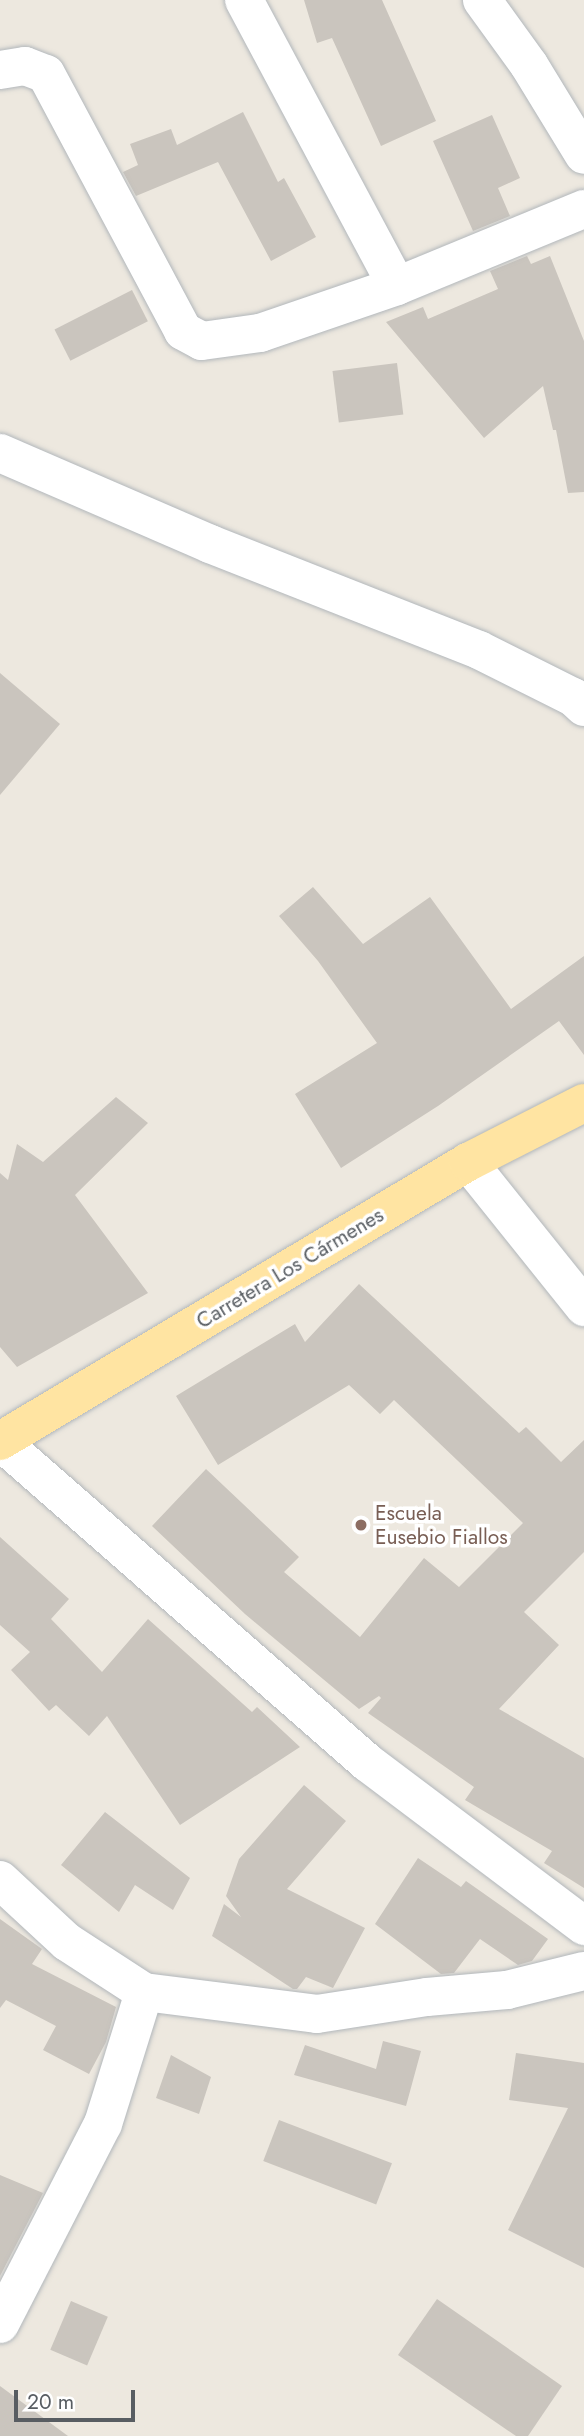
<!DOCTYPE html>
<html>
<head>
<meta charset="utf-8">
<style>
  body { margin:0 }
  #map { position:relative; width:584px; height:2436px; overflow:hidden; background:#ede8df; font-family:Jost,sans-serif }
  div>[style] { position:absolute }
  .building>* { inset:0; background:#cac5be; transform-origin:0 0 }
  .roads { filter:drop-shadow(0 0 2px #b2b7bb) drop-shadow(0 0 2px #b2b7bb) }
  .minor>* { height:38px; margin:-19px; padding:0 19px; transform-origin:19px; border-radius:19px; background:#fff }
  .major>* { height:38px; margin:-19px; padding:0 19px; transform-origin:19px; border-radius:19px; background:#ffe4a2 }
  .dots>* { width:19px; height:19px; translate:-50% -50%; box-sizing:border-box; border:4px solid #fff; border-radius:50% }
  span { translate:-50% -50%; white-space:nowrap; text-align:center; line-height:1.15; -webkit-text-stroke:7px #fff; paint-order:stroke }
  .street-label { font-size:21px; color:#585d62 }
  .education-label { font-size:21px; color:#785e54 }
  .left { translate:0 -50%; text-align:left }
  .scale { position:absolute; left:14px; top:2390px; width:121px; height:32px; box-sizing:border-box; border:4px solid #585d62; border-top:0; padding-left:9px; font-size:21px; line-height:24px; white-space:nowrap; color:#585d62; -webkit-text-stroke:5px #fff; paint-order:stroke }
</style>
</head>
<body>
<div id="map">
  <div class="building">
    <div style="clip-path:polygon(304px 0,382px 0,436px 121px,381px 146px,332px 38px,317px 43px)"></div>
    <div style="clip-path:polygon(243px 112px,278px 182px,284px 178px,316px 237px,271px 261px,218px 162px,136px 196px,123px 172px,138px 165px,130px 144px,171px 129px,177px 145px)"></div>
    <div style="clip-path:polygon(492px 115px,520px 178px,498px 188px,510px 216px,473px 231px,433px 141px)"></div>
    <div style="clip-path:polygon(527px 256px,531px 264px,550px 256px,584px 341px,584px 492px,568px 493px,556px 430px,553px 430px,543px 386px,484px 438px,386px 322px,423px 307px,428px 319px,498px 289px,490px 271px)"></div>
    <div style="left:132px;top:290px;width:35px;height:87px;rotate:63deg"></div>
    <div style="left:397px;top:363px;width:52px;height:65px;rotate:83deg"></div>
    <div style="clip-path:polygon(0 673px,60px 724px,0 795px)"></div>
    <div style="clip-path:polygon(313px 887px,363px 944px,430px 897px,511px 1009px,584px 956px,584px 1055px,559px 1021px,438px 1106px,341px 1168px,295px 1094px,377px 1043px,318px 961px,279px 916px)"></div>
    <div style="clip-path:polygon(116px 1097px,148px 1123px,75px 1195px,148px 1293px,17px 1367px,0 1347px,0 1173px,8px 1180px,17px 1144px,43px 1162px)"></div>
    <div style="clip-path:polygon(359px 1284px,519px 1433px,526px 1427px,561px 1462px,584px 1440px,584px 1552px,524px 1612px,559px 1645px,499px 1709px,584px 1758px,584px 1888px,544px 1863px,552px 1851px,465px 1800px,474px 1787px,368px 1713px,381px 1698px,379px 1696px,359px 1709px,245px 1614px,152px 1526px,206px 1469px,299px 1557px,284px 1572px,360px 1637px,424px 1558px,459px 1587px,523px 1523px,394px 1400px,380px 1414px,349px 1385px,218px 1465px,176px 1396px,295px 1324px,305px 1342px)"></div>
    <div style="clip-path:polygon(0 1537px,69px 1599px,51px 1619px,102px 1672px,148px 1619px,252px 1712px,257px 1707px,300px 1747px,180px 1825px,107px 1716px,89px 1736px,56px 1705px,49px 1711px,11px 1670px,30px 1652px,0 1625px)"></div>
    <div style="clip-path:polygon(304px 1785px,346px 1821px,287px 1889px,365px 1928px,333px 1988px,306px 1977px,297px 1989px,293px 1989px,212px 1936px,224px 1904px,241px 1917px,226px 1896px,239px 1859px)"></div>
    <div style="clip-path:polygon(105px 1812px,190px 1878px,173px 1910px,135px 1885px,119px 1912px,61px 1865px)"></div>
    <div style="clip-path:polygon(418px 1858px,461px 1887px,466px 1881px,548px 1939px,532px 1961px,518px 1965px,480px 1939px,454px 1973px,441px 1974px,375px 1924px)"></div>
    <div style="clip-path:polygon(0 1919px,42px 1949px,32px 1964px,116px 2007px,106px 2042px,89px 2074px,43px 2050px,56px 2026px,6px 2000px,0 2008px)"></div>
    <div style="clip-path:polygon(383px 2041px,421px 2051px,406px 2106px,294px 2075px,305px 2045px,376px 2069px)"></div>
    <div style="clip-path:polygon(516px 2053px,584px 2063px,584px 2268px,508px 2230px,568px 2108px,509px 2100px)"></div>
    <div style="clip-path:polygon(171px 2055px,211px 2077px,199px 2114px,156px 2098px)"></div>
    <div style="left:279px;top:2120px;width:121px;height:44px;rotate:21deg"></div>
    <div style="clip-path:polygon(0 2175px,43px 2193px,0 2276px)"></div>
    <div style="clip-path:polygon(437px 2299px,562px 2386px,528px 2436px,516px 2436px,398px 2355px)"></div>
    <div style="left:71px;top:2301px;width:40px;height:53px;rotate:23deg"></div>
    <div style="clip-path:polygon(0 2386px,68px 2436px,0 2436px)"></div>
  </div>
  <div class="roads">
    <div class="minor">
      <div style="left:244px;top:0;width:324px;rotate:61.9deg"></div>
      <div style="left:482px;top:0;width:80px;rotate:54.1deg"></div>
      <div style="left:529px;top:65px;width:105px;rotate:58.6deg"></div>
      <div style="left:0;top:70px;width:25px;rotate:-9deg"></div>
      <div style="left:25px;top:66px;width:22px;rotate:21deg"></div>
      <div style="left:46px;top:74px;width:291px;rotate:61.9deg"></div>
      <div style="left:183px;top:331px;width:21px;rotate:28deg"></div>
      <div style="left:202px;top:341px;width:59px;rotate:-7.9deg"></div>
      <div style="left:260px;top:333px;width:145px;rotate:-18.9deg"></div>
      <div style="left:397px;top:286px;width:202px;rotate:-22.4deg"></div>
      <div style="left:0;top:453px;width:229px;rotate:23.4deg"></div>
      <div style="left:210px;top:544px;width:289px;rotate:21.5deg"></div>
      <div style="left:479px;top:650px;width:105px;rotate:26.6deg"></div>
      <div style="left:573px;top:697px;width:15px;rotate:42deg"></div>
      <div style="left:468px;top:1162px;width:186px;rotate:51.3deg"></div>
      <div style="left:0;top:1441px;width:489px;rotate:41.2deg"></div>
      <div style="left:368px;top:1763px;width:271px;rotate:37deg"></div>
      <div style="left:0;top:1880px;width:91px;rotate:42.8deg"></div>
      <div style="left:67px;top:1942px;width:92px;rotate:33deg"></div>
      <div style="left:144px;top:1992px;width:174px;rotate:7.2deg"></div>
      <div style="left:317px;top:2014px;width:111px;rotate:-8.8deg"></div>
      <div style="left:427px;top:1997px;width:80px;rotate:-5deg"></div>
      <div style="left:507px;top:1990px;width:79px;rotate:-13.9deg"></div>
      <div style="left:0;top:2324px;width:225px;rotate:-62.8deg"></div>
      <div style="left:103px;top:2124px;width:138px;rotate:-72.7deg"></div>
    </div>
    <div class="major">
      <div style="left:0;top:1441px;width:545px;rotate:-30.8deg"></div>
      <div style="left:468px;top:1162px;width:130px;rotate:-27deg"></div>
    </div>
  </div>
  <div class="dots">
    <div style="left:361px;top:1525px;background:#8d6e63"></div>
  </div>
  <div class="street-label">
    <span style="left:290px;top:1268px;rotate:-31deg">Carretera Los Cármenes</span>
  </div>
  <div class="education-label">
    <span class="left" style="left:375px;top:1525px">Escuela<br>Eusebio Fiallos</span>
  </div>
  <div class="scale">20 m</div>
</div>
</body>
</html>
